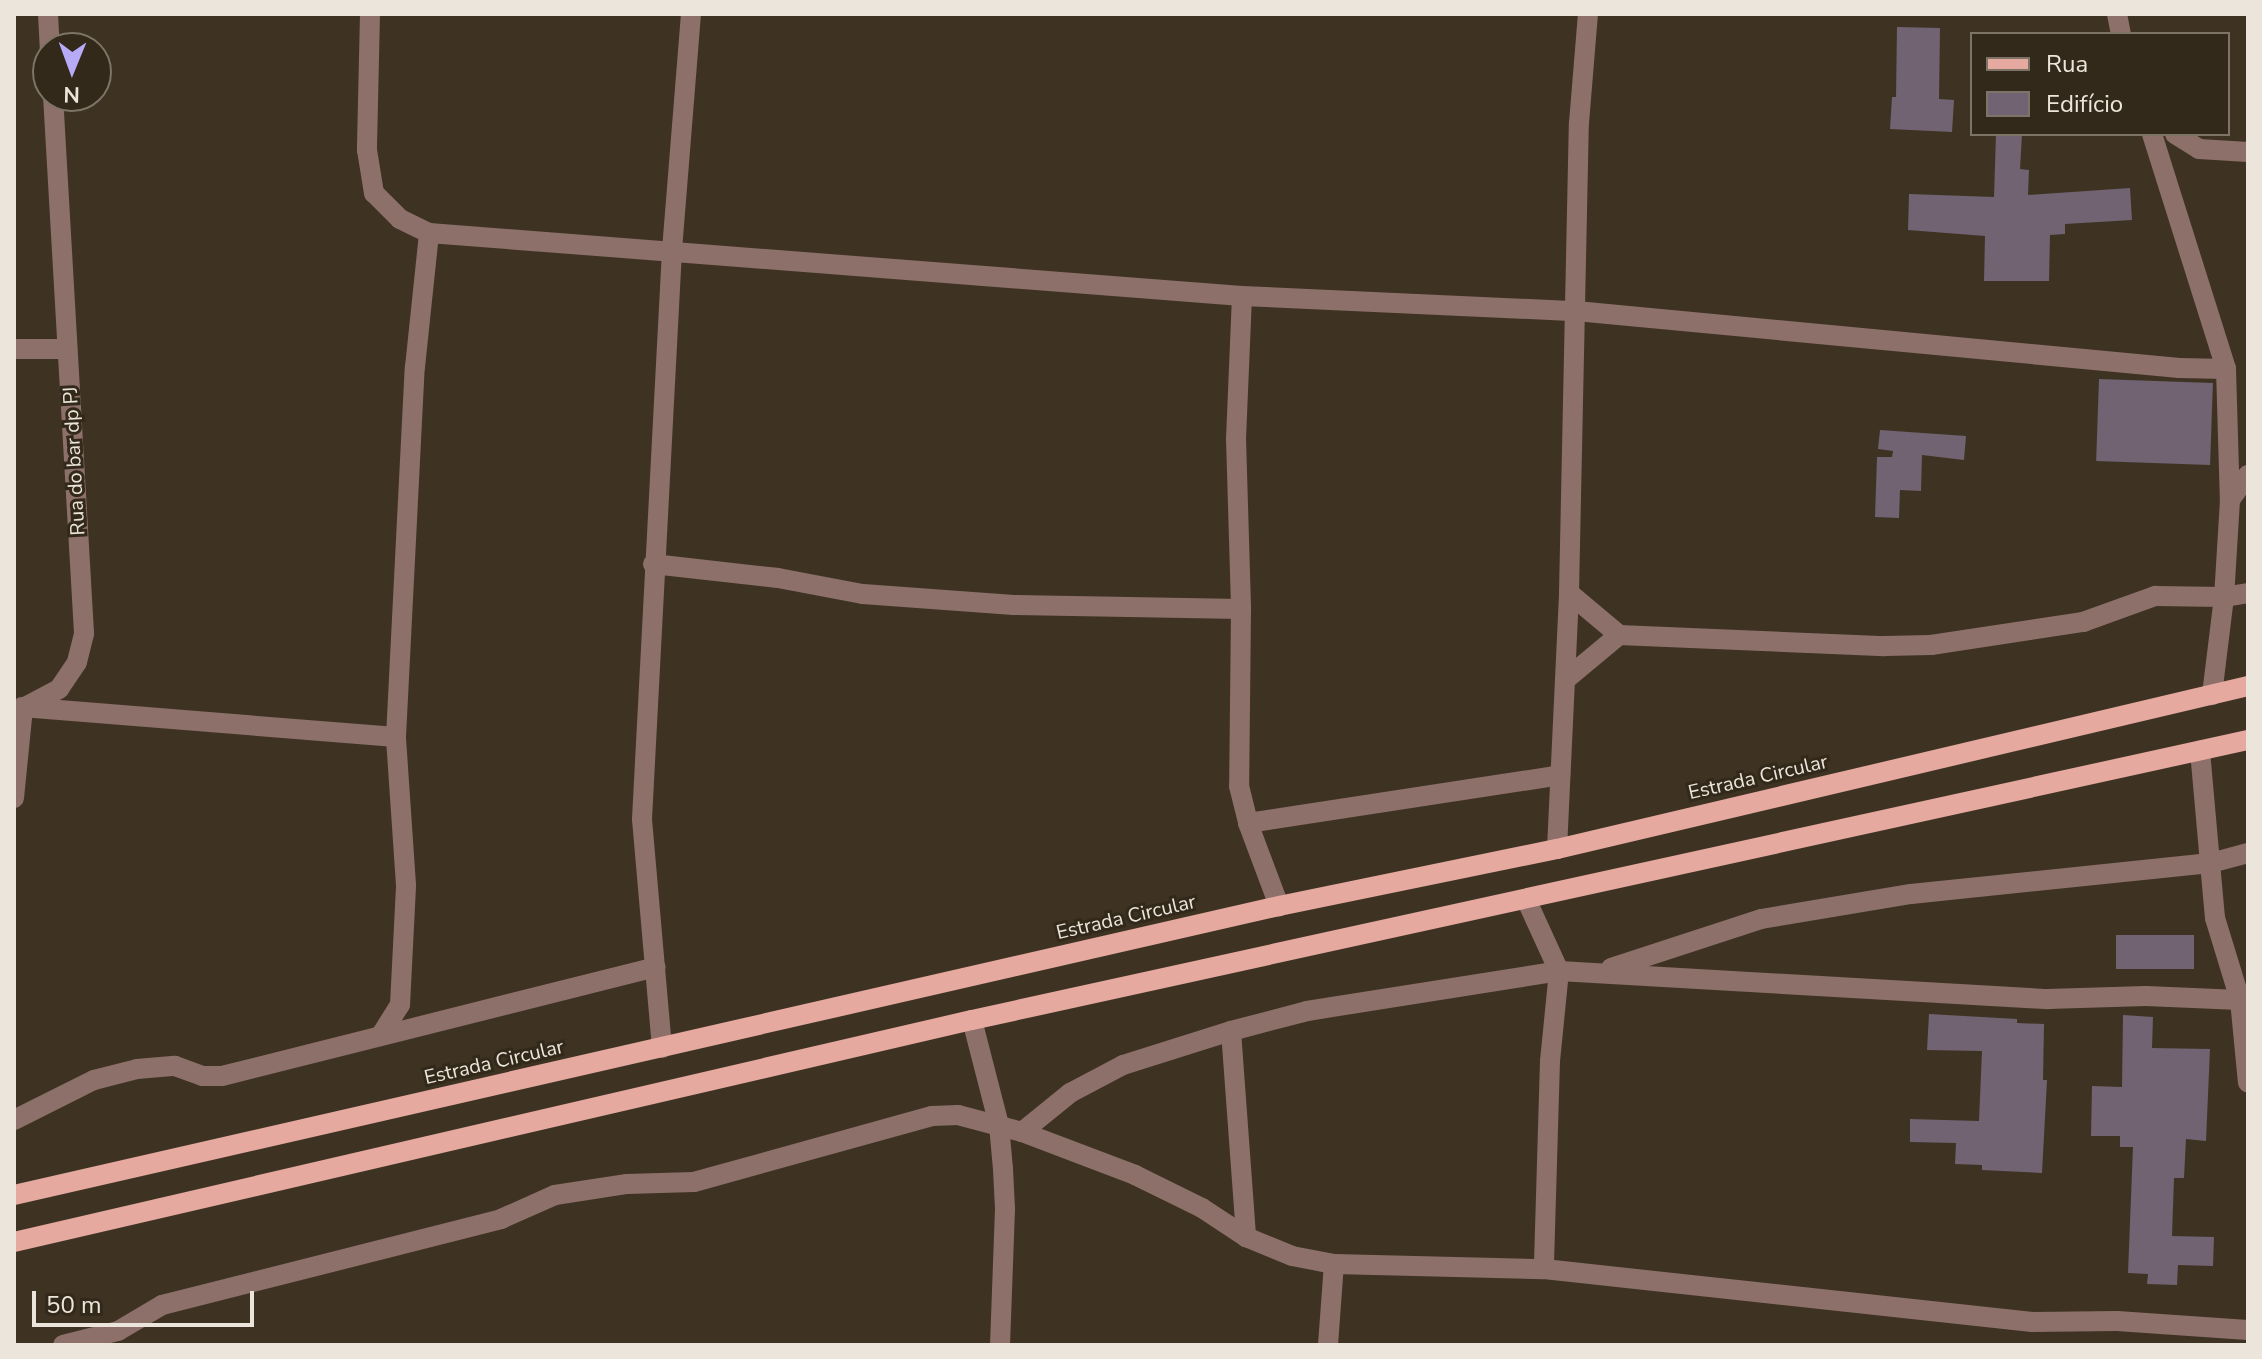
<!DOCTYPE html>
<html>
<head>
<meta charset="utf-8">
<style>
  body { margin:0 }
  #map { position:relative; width:2262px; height:1359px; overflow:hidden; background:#3e3323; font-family:"Nunito Sans",sans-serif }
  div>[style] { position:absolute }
  .building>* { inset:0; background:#716372; transform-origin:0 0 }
  .minor>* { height:20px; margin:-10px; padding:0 10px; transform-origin:10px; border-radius:10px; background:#8e706b }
  .major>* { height:20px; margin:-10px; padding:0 10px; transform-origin:10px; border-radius:10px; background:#e6a9a0 }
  span { translate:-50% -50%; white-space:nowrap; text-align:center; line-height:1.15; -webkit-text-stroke:6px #33291a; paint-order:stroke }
  .street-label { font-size:20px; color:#ebe5db }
  .frame { position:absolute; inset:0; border:16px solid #ebe5db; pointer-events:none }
  .legend { position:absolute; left:1970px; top:32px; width:260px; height:104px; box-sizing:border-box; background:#33291a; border:2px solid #7d7467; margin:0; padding:10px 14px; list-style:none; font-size:24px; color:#ebe5db }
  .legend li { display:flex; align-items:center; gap:16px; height:40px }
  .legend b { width:40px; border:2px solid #7d7467 }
  .north { position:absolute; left:32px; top:32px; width:80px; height:80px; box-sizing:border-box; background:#33291a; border:2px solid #7d7467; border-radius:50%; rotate:181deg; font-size:22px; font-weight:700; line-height:32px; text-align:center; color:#ebe5db }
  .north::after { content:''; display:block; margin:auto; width:28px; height:36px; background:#b7abf8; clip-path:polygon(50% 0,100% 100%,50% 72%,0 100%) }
  .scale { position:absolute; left:32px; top:1291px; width:222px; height:36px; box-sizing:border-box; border:4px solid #ebe5db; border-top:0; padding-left:10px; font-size:24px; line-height:28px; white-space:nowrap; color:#ebe5db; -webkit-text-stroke:6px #33291a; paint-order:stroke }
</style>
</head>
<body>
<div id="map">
  <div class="building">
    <div style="clip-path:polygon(1897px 27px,1940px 28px,1939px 99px,1954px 100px,1952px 132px,1890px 129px,1892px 97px,1896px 97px)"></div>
    <div style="clip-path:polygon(1996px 134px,2022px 134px,2020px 169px,2029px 170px,2028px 195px,2130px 188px,2132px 220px,2065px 224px,2065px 234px,2050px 235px,2049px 281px,1984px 281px,1985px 236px,1908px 230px,1909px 194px,1994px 197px)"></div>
    <div style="left:2099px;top:379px;width:114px;height:82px;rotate:2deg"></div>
    <div style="clip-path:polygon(1880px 430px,1966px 436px,1964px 460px,1922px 455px,1921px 491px,1900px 490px,1899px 518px,1875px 517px,1877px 457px,1892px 457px,1893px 451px,1878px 449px)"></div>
    <div style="left:2194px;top:935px;width:34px;height:78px;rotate:90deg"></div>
    <div style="clip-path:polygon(1929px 1014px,2017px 1019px,2017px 1023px,2044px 1024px,2043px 1080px,2047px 1080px,2042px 1173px,1982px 1170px,1982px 1165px,1955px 1164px,1956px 1143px,1910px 1142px,1910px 1119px,1979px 1121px,1982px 1051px,1927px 1050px)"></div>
    <div style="clip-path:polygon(2123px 1015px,2153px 1017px,2152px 1048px,2210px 1049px,2206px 1141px,2186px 1139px,2184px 1178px,2174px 1178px,2172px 1236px,2214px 1237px,2213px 1266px,2178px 1265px,2177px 1285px,2147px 1284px,2148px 1274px,2128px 1273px,2133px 1147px,2120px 1147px,2120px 1136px,2091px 1136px,2092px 1086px,2122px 1087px)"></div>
  </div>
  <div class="minor">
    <div style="left:48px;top:14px;width:34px;rotate:87deg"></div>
    <div style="left:370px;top:14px;width:136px;rotate:91.3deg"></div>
    <div style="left:367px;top:150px;width:44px;rotate:80.8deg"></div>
    <div style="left:374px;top:193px;width:37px;rotate:45deg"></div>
    <div style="left:400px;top:219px;width:32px;rotate:26deg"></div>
    <div style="left:429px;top:233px;width:815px;rotate:4.43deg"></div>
    <div style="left:1242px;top:296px;width:334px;rotate:2.6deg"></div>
    <div style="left:1576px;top:311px;width:606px;rotate:5.4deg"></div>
    <div style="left:2179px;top:368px;width:47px;rotate:1.2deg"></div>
    <div style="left:2226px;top:369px;width:131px;rotate:88.3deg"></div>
    <div style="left:2117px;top:14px;width:20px;rotate:79deg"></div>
    <div style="left:2152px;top:134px;width:246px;rotate:72.5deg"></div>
    <div style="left:2175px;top:134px;width:28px;rotate:32deg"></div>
    <div style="left:2199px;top:149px;width:49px;rotate:3.5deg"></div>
    <div style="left:1242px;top:296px;width:142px;rotate:92.4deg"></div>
    <div style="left:1236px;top:438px;width:171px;rotate:88.3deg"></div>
    <div style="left:1241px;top:609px;width:177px;rotate:90.6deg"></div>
    <div style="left:1239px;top:786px;width:38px;rotate:76deg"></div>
    <div style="left:1248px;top:823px;width:89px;rotate:69.5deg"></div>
    <div style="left:14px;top:349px;width:53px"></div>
    <div style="left:2248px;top:475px;width:31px;rotate:126deg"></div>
    <div style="left:2230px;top:500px;width:97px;rotate:93.5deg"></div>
    <div style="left:2224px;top:597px;width:24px;rotate:-9deg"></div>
    <div style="left:653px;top:564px;width:126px;rotate:6.4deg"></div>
    <div style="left:778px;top:578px;width:86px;rotate:10.7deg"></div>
    <div style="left:863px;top:594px;width:151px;rotate:4.2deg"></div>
    <div style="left:1014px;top:605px;width:227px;rotate:1deg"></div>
    <div style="left:1569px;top:593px;width:65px;rotate:40deg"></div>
    <div style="left:1619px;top:635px;width:266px;rotate:2.4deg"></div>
    <div style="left:1885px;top:646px;width:46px;rotate:-1.2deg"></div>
    <div style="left:1931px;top:645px;width:154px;rotate:-8.6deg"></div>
    <div style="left:2083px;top:622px;width:77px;rotate:-19.9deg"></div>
    <div style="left:2155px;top:596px;width:69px;rotate:0.8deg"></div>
    <div style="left:2224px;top:597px;width:99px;rotate:97deg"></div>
    <div style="left:1565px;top:680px;width:70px;rotate:-39.8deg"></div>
    <div style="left:22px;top:707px;width:375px;rotate:4.6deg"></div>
    <div style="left:14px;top:798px;width:90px;rotate:-84.3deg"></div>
    <div style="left:23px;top:708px;width:41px;rotate:-27.8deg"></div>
    <div style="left:59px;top:689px;width:32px;rotate:-56deg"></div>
    <div style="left:77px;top:662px;width:30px;rotate:-76deg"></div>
    <div style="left:84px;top:633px;width:538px;rotate:-93.3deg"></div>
    <div style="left:1248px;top:823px;width:316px;rotate:-8.7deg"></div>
    <div style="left:1557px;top:849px;width:256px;rotate:-87.3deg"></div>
    <div style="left:1569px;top:593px;width:470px;rotate:-88.8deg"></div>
    <div style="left:1579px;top:123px;width:109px;rotate:-85.3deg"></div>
    <div style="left:2248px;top:853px;width:39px;rotate:165deg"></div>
    <div style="left:2210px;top:863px;width:55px;rotate:84.8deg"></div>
    <div style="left:2215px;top:918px;width:86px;rotate:73deg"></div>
    <div style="left:2240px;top:1000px;width:83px;rotate:84.5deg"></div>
    <div style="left:1526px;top:899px;width:79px;rotate:65.4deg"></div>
    <div style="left:1559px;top:971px;width:90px;rotate:95.7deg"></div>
    <div style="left:1550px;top:1061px;width:208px;rotate:91.7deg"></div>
    <div style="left:1611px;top:968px;width:158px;rotate:-18.1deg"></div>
    <div style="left:1761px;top:919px;width:152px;rotate:-9.5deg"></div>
    <div style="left:1911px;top:894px;width:301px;rotate:-5.9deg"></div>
    <div style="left:2210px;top:863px;width:113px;rotate:-95.1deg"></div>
    <div style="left:972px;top:1020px;width:108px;rotate:75.6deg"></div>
    <div style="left:999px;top:1125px;width:44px;rotate:84.8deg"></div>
    <div style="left:1003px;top:1169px;width:40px;rotate:87.1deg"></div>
    <div style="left:1005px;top:1209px;width:136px;rotate:92.1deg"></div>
    <div style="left:1231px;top:1031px;width:207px;rotate:85.8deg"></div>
    <div style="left:381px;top:1035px;width:36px;rotate:-58deg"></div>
    <div style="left:400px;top:1005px;width:120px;rotate:-87.1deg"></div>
    <div style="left:406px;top:885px;width:148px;rotate:-93.9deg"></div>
    <div style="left:396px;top:737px;width:370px;rotate:-87.1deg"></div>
    <div style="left:415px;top:367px;width:135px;rotate:-84deg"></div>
    <div style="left:662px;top:1048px;width:230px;rotate:-95deg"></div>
    <div style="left:642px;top:819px;width:570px;rotate:-86.98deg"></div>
    <div style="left:672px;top:250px;width:237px;rotate:-85.4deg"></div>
    <div style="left:14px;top:1120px;width:89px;rotate:-26.6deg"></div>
    <div style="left:94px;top:1080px;width:44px;rotate:-14.3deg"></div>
    <div style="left:137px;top:1069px;width:38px;rotate:-5deg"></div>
    <div style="left:175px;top:1066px;width:29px;rotate:20deg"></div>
    <div style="left:202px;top:1076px;width:20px"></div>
    <div style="left:222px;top:1076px;width:447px;rotate:-14.1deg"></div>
    <div style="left:1022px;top:1132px;width:62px;rotate:-39.1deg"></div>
    <div style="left:1070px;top:1093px;width:60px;rotate:-27.8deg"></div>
    <div style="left:1123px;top:1065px;width:113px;rotate:-17.5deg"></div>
    <div style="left:1231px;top:1031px;width:79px;rotate:-14.7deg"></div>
    <div style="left:1307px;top:1011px;width:255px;rotate:-9deg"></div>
    <div style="left:1559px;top:971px;width:490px;rotate:3.3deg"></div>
    <div style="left:2048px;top:999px;width:98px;rotate:-1.8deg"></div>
    <div style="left:2146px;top:996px;width:94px;rotate:2.4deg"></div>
    <div style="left:2240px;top:1000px;width:9px;rotate:32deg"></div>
    <div style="left:63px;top:1345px;width:57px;rotate:-14.3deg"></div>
    <div style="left:118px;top:1331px;width:51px;rotate:-30.6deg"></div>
    <div style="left:162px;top:1305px;width:350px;rotate:-14.2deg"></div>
    <div style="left:501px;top:1219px;width:59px;rotate:-24deg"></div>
    <div style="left:555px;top:1195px;width:73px;rotate:-8.7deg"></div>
    <div style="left:627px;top:1184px;width:67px;rotate:-1.7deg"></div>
    <div style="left:694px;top:1182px;width:247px;rotate:-15.5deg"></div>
    <div style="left:932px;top:1116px;width:26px;rotate:-2deg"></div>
    <div style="left:958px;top:1115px;width:66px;rotate:14.9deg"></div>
    <div style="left:1022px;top:1132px;width:121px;rotate:20.8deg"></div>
    <div style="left:1135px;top:1175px;width:75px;rotate:26.2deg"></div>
    <div style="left:1202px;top:1208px;width:53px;rotate:33.4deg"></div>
    <div style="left:1246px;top:1237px;width:50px;rotate:22.4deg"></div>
    <div style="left:1292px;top:1256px;width:43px;rotate:10.8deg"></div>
    <div style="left:1334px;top:1264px;width:210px;rotate:1.4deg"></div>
    <div style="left:1544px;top:1269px;width:491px;rotate:6.2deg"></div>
    <div style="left:2032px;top:1322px;width:85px;rotate:-0.7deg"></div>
    <div style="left:2117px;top:1321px;width:131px;rotate:3.9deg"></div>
    <div style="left:1328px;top:1345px;width:81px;rotate:-85.8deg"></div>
  </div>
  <div class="major">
    <div style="left:14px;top:1195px;width:1298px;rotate:-12.87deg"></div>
    <div style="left:1279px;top:906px;width:284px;rotate:-11.6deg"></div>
    <div style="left:1557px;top:849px;width:710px;rotate:-13.27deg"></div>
    <div style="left:14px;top:1242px;width:983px;rotate:-13.05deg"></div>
    <div style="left:972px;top:1020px;width:1306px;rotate:-12.38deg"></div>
  </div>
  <div class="street-label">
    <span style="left:74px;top:461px;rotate:-93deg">Rua do bar dp PJ</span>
    <span style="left:1758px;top:777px;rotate:-13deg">Estrada Circular</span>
    <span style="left:1126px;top:917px;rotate:-13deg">Estrada Circular</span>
    <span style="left:494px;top:1062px;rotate:-13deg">Estrada Circular</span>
  </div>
  <div class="frame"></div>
  <ul class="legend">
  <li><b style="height:10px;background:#e6a9a0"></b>Rua</li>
  <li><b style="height:22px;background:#716372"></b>Edifício</li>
  </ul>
  <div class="north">N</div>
  <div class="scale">50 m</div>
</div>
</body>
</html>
